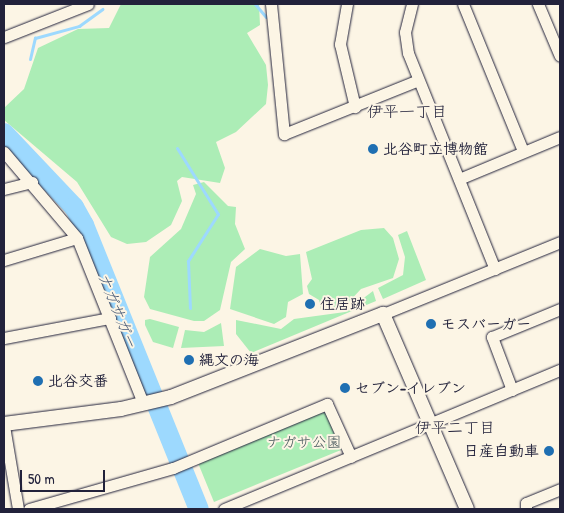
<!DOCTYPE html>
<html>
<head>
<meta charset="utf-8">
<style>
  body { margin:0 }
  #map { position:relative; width:564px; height:513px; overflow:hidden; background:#fcf5e5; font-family:"Patrick Hand","Klee One",sans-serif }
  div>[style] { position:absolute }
  .green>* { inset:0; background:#acedb6 }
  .stream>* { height:3px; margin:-1.5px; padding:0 1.5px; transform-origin:1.5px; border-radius:1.5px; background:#9dd9fe }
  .river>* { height:20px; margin:-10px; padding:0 10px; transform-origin:10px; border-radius:10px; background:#9dd9fe }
  .roads { filter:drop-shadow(0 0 1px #22223b) drop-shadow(0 0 1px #22223b) }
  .minor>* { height:11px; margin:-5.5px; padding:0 5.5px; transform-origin:5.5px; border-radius:5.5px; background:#fcf5e5 }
  .tertiary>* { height:14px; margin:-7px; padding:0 7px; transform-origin:7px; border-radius:7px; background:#fcf5e5 }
  .dots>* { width:14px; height:14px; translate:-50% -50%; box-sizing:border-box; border:2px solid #fcf5e5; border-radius:50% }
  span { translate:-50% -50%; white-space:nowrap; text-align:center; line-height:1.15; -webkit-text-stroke:4px #fcf5e5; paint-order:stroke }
  .poi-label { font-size:15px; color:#22223b; font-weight:700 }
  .left { translate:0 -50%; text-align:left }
  .right { translate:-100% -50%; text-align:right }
  .park-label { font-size:15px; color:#44555a }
  .neighbourhood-label { font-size:16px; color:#22223b }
  .water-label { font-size:16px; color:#475976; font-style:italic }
  .frame { position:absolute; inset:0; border:5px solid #22223b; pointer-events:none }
  .scale { position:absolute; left:20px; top:470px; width:85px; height:22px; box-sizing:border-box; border:2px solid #22223b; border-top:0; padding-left:6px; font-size:15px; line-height:18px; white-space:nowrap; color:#22223b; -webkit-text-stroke:4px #fcf5e5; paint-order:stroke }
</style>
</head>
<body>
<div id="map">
  <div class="green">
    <div style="clip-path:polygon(121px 4px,259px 4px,260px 25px,247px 33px,266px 65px,268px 85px,266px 104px,236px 132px,216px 142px,225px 168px,220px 183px,182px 177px,177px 181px,182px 201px,171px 225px,146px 242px,127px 244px,111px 237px,77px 182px,4px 120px,4px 108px,24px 89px,38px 48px,78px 29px,109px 28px)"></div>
    <div style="clip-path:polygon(204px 182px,228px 206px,236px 207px,235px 224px,245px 249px,231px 262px,220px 310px,204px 321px,194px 321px,150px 309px,144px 297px,150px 257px,181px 229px,196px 194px,193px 185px)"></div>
    <div style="clip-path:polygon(384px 228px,393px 238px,399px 259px,393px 278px,361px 289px,346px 305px,321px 309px,319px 300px,309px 294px,307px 286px,312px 279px,306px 252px,361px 230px)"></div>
    <div style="clip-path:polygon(407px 231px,426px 280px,383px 299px,378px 288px,403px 275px,405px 257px,398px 235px)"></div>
    <div style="clip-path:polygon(260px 249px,286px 256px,300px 254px,303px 294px,288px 302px,286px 317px,274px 324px,230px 309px,236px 267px)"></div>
    <div style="clip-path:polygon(373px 291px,376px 301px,251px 353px,236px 334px,236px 320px,281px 329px,294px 319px,345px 312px)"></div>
    <div style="clip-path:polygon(150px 319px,179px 327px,173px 348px,153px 342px,145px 325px,145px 320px)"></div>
    <div style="clip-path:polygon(221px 323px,224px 346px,181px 348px,185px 330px,204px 332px)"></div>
    <div style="clip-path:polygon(321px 412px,326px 413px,341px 450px,214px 502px,198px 463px)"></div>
  </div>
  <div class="stream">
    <div style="left:255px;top:4px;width:17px;rotate:50deg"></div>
    <div style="left:30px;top:59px;width:22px;rotate:-77deg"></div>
    <div style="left:35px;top:38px;width:46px;rotate:-15.3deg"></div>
    <div style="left:79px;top:26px;width:29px;rotate:-36deg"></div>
    <div style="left:177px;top:148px;width:78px;rotate:58.2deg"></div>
    <div style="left:218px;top:214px;width:56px;rotate:122.6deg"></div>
    <div style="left:188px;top:261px;width:47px;rotate:87.6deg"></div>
  </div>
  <div class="river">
    <div style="left:4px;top:133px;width:102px;rotate:46.6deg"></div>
    <div style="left:74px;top:207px;width:21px;rotate:61deg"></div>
    <div style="left:84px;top:225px;width:306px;rotate:68deg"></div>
  </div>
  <div class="roads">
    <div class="minor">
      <div style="left:271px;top:4px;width:131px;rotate:84.3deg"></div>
      <div style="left:284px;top:134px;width:144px;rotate:-21.9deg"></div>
      <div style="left:347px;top:4px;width:41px;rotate:99.9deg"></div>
      <div style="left:340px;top:44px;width:65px;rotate:76.6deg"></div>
      <div style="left:412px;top:4px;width:29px;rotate:104deg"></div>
      <div style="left:405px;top:32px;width:21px;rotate:82deg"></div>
      <div style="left:408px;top:53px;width:233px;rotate:68.1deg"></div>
      <div style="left:463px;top:4px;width:159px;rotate:67.8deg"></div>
      <div style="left:538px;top:4px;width:56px;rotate:67.1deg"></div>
      <div style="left:4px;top:37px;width:90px;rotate:-21.4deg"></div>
      <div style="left:4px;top:152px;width:113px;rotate:49.7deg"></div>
      <div style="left:77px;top:238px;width:178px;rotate:68.2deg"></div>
      <div style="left:459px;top:179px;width:109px;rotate:-22.6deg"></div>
      <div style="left:4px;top:189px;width:29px;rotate:-14deg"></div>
      <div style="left:4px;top:260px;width:76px;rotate:-16.8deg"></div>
      <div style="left:383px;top:314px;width:191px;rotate:-22.1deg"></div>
      <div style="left:4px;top:338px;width:108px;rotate:-10.7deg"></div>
      <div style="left:512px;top:390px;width:57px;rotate:-110.7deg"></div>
      <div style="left:492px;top:337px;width:74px;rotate:-22.4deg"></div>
      <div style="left:4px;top:426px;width:84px;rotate:80.4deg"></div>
      <div style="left:29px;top:509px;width:150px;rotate:-15.9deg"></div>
      <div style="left:173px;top:468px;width:167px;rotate:-22.6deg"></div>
      <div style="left:327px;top:404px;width:58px;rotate:65.6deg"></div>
      <div style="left:224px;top:509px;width:364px;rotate:-22.5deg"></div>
      <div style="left:526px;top:509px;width:6px;rotate:-90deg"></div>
      <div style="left:526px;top:503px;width:37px;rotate:-22deg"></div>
    </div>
    <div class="tertiary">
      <div style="left:4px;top:424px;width:118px;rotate:-7.3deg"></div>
      <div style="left:121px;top:409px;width:51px;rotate:-13.5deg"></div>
      <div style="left:171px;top:397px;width:228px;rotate:-21.4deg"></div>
      <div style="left:383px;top:314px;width:212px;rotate:66.7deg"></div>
    </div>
  </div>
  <div class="dots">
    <div style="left:373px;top:149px;background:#1f6fb2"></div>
    <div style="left:310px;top:304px;background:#1f6fb2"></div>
    <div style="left:431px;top:324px;background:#1f6fb2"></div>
    <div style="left:189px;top:360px;background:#1f6fb2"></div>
    <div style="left:38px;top:381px;background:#1f6fb2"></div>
    <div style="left:345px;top:388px;background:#1f6fb2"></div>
    <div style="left:549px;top:451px;background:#1f6fb2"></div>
  </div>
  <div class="poi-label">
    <span class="left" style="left:383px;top:149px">北谷町立博物館</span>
    <span class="left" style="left:320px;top:304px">住居跡</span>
    <span class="left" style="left:441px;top:324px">モスバーガー</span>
    <span class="left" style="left:199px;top:360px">縄文の海</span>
    <span class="left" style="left:48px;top:381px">北谷交番</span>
    <span class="left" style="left:355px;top:388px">セブン-イレブン</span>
    <span class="right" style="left:539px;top:451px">日産自動車</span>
  </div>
  <div class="park-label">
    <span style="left:304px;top:442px">ナガサ公園</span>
  </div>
  <div class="neighbourhood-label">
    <span style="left:407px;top:111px">伊平一丁目</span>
    <span style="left:455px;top:427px">伊平二丁目</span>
  </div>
  <div class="water-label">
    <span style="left:118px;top:310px;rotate:68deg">ナガサガー</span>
  </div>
  <div class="frame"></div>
  <div class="scale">50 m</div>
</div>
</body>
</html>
